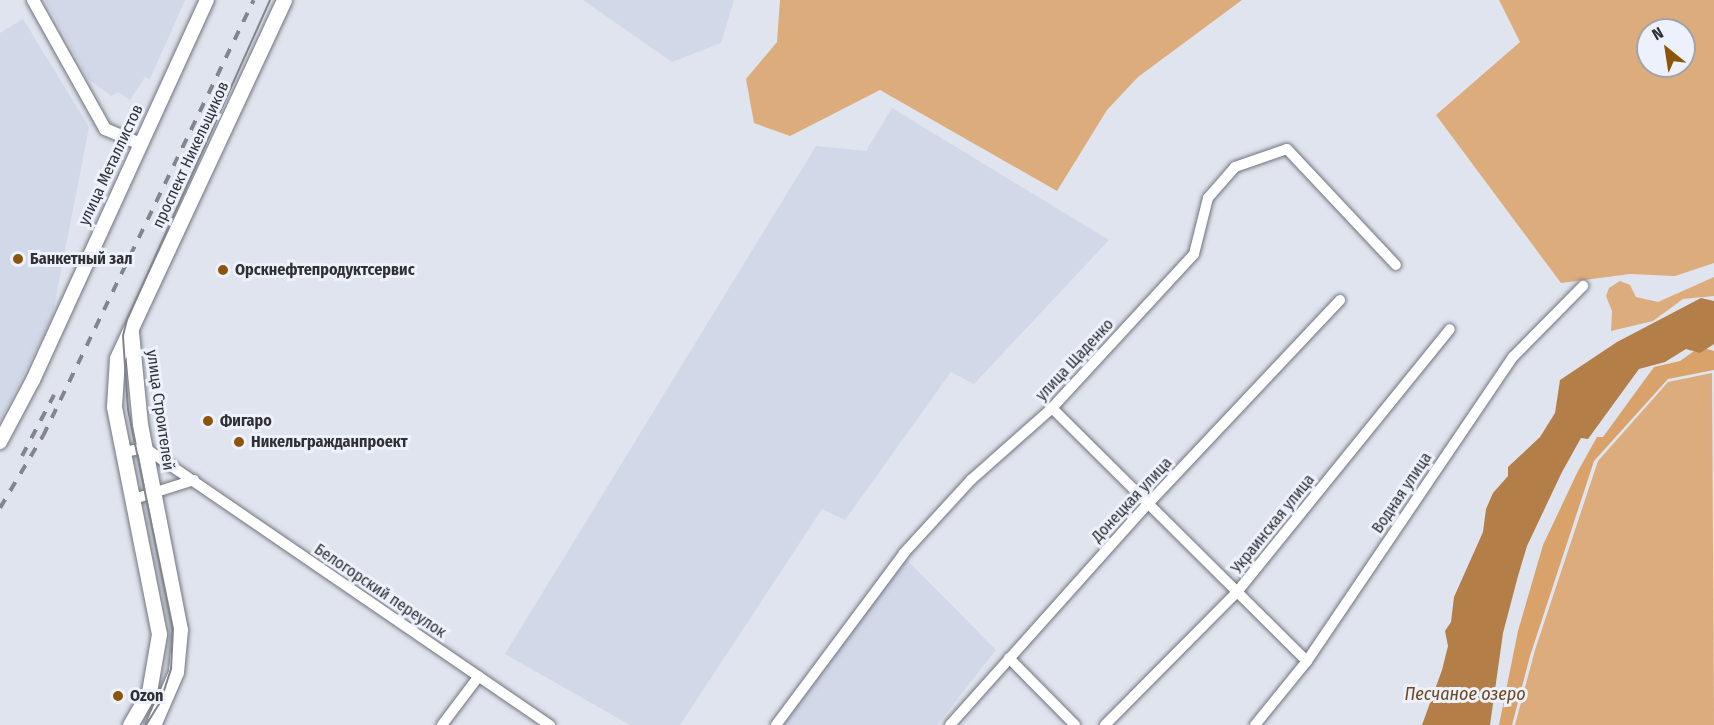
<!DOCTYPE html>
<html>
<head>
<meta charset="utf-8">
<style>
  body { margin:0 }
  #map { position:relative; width:1714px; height:725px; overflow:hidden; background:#e0e4ee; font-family:"Fira Sans Condensed",sans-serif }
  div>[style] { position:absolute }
  .built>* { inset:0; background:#d1d8e8 }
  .green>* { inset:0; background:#dcac7d }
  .forest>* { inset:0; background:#d9a26b }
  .water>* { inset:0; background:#b37e48 }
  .roads { filter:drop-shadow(0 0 2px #70747d) drop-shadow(0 0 2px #70747d) }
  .minor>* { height:10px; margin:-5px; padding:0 5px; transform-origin:5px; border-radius:5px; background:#fff }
  .tertiary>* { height:12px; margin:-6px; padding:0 6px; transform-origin:6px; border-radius:6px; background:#fff }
  .secondary>* { height:14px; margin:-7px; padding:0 7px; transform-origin:7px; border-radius:7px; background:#fff }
  .primary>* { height:15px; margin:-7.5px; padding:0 7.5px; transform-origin:7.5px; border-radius:7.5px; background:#fff }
  .tram>* { height:1.5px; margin:-0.75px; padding:0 0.75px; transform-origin:0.75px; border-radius:0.75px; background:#82858b }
  .rail>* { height:4px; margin-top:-2px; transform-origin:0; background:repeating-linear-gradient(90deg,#82858b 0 10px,transparent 0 20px) }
  .dots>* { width:16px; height:16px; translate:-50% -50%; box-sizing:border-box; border:3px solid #edf1fb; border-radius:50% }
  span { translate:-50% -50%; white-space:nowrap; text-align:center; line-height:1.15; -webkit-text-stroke:6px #edf1fb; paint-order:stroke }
  .street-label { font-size:16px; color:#2f3134 }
  .poi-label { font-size:16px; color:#2f3134; font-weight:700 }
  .left { translate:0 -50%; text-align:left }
  .water-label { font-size:18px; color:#6d471e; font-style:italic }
  .north { position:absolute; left:1636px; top:18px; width:60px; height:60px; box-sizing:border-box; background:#edf1fb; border:2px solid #a1a4ab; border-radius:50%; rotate:330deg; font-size:16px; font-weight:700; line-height:24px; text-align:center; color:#2f3134 }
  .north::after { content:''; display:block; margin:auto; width:21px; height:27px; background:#8d550c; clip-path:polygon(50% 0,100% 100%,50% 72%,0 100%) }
</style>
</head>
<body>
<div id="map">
  <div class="built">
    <div style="clip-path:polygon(45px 0,185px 0,150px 79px,145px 77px,130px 100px,118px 92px,111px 96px,88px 79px)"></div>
    <div style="clip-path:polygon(583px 0,734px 0,721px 43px,672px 62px)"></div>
    <div style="clip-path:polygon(23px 19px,89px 127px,52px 318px,0 421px,0 33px)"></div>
    <div style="clip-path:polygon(892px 108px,1109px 240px,974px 384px,951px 372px,845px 520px,822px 509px,680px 725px,630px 725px,505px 654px,816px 146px,866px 151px)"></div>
    <div style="clip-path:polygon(904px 557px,996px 650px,937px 725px,780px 725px)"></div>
  </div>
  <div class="green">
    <div style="clip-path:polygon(780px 0,1242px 0,1138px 77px,1107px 110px,1057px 191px,880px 90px,790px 136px,754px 123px,746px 79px,777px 42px)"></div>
    <div style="clip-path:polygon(evenodd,1499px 0,1714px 0,1714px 263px,1675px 276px,1630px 274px,1561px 283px,1436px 115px,1520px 42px,1499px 0,1648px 30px,1684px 30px,1684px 66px,1648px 66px,1648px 30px)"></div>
    <div style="clip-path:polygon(1714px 277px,1714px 296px,1683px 299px,1653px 321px,1611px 331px,1612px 311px,1606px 296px,1609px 288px,1620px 281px,1630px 285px,1636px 297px,1658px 302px)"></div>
    <div style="clip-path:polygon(1712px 373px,1714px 725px,1515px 725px,1535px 650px,1598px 461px,1668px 382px)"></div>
  </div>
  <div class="forest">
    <div style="clip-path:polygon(1700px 347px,1714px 351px,1714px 370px,1668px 379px,1594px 461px,1530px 656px,1512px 725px,1499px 725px,1518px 631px,1543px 545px,1578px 471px,1597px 437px,1603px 437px,1654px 367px,1680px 361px)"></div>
  </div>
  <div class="water">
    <div style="clip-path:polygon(1701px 298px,1714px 301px,1714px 344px,1700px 353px,1686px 349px,1665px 362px,1639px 369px,1588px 439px,1581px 438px,1562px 472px,1527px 546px,1518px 576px,1503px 633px,1490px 725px,1422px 725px,1442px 670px,1448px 646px,1445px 631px,1451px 622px,1454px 597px,1483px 532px,1486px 509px,1493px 493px,1508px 476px,1508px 467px,1540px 437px,1555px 413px,1560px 380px,1617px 342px)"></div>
  </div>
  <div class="roads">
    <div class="minor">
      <div style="left:1052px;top:408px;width:359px;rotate:44.8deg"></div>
      <div style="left:124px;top:452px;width:21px;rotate:-11deg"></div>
      <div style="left:145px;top:448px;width:491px;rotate:34.4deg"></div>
      <div style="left:134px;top:499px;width:63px;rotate:-17.6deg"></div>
      <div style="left:1009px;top:658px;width:94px;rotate:45.4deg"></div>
      <div style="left:442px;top:725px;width:61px;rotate:-52.9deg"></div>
      <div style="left:776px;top:725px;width:214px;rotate:-53.3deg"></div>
      <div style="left:904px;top:553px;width:99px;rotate:-47.5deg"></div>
      <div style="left:971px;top:480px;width:108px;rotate:-41.6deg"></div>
      <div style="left:1052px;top:408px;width:209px;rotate:-47.3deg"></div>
      <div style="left:1194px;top:254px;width:58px;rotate:-76deg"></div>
      <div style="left:1208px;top:198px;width:41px;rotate:-48.9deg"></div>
      <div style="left:1235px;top:167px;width:55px;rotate:-19.1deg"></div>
      <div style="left:1287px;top:149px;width:159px;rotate:46.8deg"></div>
      <div style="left:950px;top:725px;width:294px;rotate:-48.2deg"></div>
      <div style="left:1146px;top:506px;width:283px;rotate:-46.7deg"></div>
      <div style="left:1105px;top:725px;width:187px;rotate:-45.2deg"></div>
      <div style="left:1237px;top:592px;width:338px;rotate:-51deg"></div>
      <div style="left:1255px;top:725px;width:82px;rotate:-50.9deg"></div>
      <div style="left:1307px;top:661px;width:367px;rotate:-55.9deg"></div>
      <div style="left:1513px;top:357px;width:100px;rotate:-45.4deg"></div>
    </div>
    <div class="tertiary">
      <div style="left:33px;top:0;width:148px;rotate:60.8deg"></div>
      <div style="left:105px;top:129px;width:36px;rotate:23deg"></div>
    </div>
    <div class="secondary">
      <div style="left:0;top:442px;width:70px;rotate:-62deg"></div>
      <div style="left:33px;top:380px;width:418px;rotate:-65.4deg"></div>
    </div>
    <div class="primary">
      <div style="left:131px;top:332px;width:92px;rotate:84.4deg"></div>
      <div style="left:140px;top:424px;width:209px;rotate:79deg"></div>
      <div style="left:180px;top:629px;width:43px;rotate:95.3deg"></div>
      <div style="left:176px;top:672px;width:58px;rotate:113.5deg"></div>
      <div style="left:130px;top:725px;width:38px;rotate:-60deg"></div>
      <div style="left:149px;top:692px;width:59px;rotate:-80.2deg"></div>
      <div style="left:159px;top:634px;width:232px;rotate:-101.2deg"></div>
      <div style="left:114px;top:406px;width:48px;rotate:-86.4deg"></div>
      <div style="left:117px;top:358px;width:395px;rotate:-65deg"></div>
    </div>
  </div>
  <div class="tram">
    <div style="left:146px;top:725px;width:26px;rotate:-58deg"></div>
    <div style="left:160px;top:703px;width:36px;rotate:-72deg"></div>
    <div style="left:171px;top:669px;width:40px;rotate:-87.1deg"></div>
    <div style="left:173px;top:629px;width:224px;rotate:-101.6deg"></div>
    <div style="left:128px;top:410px;width:74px;rotate:-93.9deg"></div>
    <div style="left:123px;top:336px;width:16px;rotate:-76deg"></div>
    <div style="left:127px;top:320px;width:350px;rotate:-65.9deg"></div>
  </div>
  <div class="rail">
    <div style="left:22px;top:456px;width:69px;rotate:-62.3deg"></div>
    <div style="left:0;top:508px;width:84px;rotate:-59.2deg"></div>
    <div style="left:43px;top:436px;width:484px;rotate:-64.2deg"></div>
  </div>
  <div class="dots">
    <div style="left:18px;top:259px;background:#8d550c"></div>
    <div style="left:223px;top:270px;background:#8d550c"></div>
    <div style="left:208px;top:421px;background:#8d550c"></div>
    <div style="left:239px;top:442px;background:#8d550c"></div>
    <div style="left:118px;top:696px;background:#8d550c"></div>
  </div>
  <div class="street-label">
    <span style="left:191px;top:155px;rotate:-65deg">проспект Никельщиков</span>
    <span style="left:111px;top:165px;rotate:-65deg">улица Металлистов</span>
    <span style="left:1075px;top:360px;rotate:-47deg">улица Щаденко</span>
    <span style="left:160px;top:410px;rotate:82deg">улица Строителей</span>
    <span style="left:1402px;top:493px;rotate:-56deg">Водная улица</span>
    <span style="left:1132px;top:500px;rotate:-47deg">Донецкая улица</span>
    <span style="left:1273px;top:524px;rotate:-51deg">Украинская улица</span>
    <span style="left:380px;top:591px;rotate:34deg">Белогорский переулок</span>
  </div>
  <div class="poi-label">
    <span class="left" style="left:30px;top:259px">Банкетный зал</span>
    <span class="left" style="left:235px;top:270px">Орскнефтепродуктсервис</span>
    <span class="left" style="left:220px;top:421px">Фигаро</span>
    <span class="left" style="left:251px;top:442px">Никельгражданпроект</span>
    <span class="left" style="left:130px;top:696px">Ozon</span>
  </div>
  <div class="water-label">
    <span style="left:1465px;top:694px">Песчаное озеро</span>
  </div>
  <div class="north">N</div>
</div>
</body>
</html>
